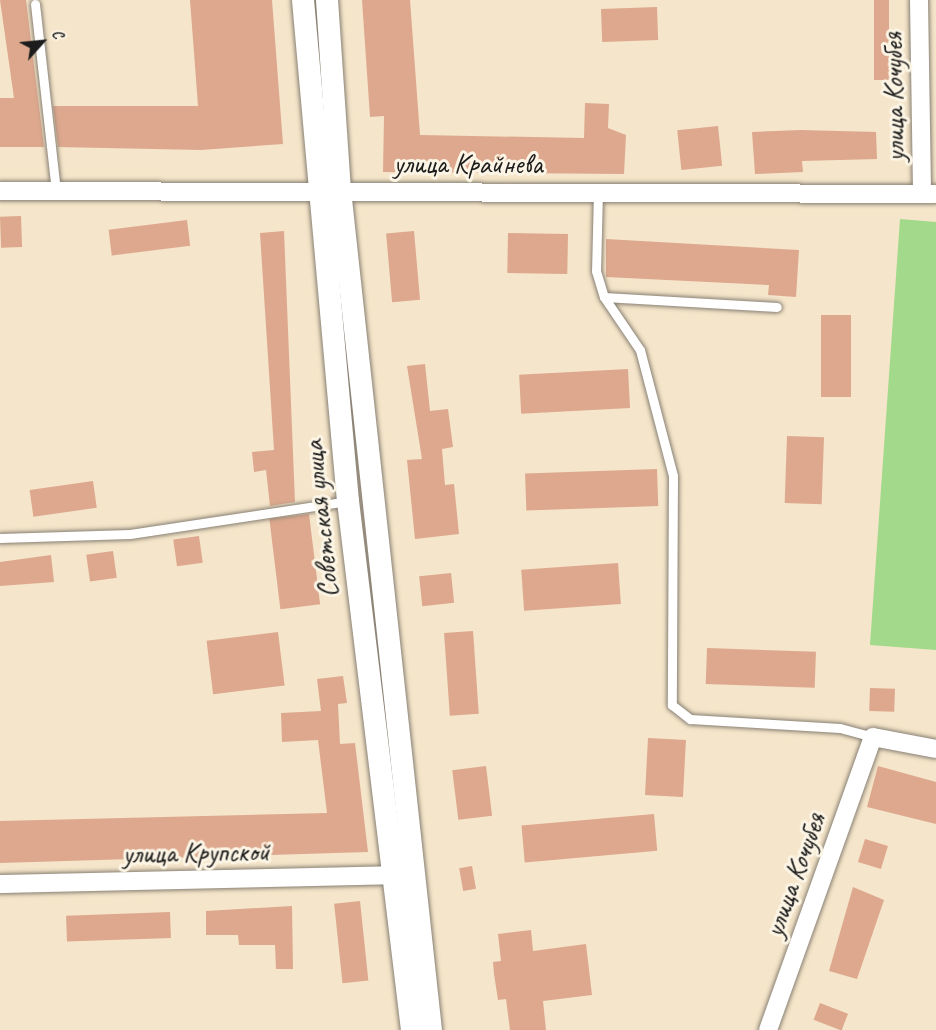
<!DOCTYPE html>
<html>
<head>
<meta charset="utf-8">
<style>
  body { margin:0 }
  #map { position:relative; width:936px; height:1030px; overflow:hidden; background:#f5e5ca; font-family:Caveat,sans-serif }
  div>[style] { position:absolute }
  .green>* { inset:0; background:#a3d98a }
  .building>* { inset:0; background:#dda88e; transform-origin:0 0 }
  .roads { filter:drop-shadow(0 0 2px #888073) drop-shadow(0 0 2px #888073) }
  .service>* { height:9px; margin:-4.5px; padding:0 4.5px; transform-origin:4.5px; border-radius:4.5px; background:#fff }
  .minor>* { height:18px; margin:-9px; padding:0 9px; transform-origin:9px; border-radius:9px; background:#fff }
  .tertiary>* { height:22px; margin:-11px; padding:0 11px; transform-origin:11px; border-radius:11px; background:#fff }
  span { translate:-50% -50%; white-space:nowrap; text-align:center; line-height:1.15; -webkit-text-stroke:6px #fcf5e5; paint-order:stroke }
  .street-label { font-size:28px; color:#1c1c1c }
  .north { position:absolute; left:12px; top:12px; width:60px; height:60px; -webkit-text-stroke:4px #fcf5e5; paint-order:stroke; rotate:63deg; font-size:16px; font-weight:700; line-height:24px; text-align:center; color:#1c1c1c }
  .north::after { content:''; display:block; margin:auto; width:21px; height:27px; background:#1c1c1c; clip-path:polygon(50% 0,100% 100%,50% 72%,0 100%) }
</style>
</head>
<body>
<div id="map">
  <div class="green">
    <div style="clip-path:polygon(900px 219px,936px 222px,936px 650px,870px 645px)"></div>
  </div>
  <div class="building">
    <div style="clip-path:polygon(0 0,26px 0,44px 147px,0 147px,0 98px,14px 98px)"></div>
    <div style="clip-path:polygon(190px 0,272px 0,283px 144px,201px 150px,58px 147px,53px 106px,198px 106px)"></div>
    <div style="clip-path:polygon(362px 0,410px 0,420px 135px,584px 138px,585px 103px,609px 104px,608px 128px,626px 135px,624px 174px,383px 172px,384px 116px,370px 117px)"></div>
    <div style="left:874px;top:0;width:15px;height:80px"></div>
    <div style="left:657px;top:7px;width:33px;height:56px;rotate:88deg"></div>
    <div style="left:718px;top:126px;width:40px;height:41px;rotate:84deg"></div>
    <div style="clip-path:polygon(801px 130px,876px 132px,877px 159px,802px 161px,803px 172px,755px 174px,752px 132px)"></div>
    <div style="left:21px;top:216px;width:31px;height:21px;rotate:88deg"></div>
    <div style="left:187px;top:220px;width:26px;height:79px;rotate:83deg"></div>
    <div style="clip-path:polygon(284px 231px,295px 502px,270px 506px,266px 470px,254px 472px,252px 452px,274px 450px,260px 233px)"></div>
    <div style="left:414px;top:231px;width:69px;height:28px;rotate:85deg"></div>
    <div style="left:508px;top:233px;width:60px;height:40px;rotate:1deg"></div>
    <div style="clip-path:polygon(606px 239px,799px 250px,796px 297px,768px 295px,769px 285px,606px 277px)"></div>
    <div style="left:821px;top:315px;width:30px;height:82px"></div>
    <div style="clip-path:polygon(425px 364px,430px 411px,448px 409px,453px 447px,442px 449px,445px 485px,454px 484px,459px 534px,415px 539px,407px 460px,422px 459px,407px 366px)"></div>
    <div style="left:628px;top:369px;width:39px;height:109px;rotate:87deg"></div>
    <div style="left:787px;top:436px;width:37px;height:67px;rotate:2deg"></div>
    <div style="left:657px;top:469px;width:37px;height:132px;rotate:88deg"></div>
    <div style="left:93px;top:481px;width:27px;height:64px;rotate:82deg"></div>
    <div style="left:309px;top:514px;width:91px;height:40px;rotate:83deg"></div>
    <div style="left:199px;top:536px;width:27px;height:26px;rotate:82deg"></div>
    <div style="left:113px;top:551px;width:27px;height:27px;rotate:82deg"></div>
    <div style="clip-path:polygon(51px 555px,54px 582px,0 586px,0 562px)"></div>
    <div style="left:618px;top:563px;width:41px;height:97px;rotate:86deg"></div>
    <div style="left:451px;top:573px;width:30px;height:32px;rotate:84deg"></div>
    <div style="left:473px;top:631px;width:83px;height:29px;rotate:86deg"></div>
    <div style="left:278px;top:632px;width:54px;height:72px;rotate:83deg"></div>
    <div style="left:707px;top:648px;width:109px;height:36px;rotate:2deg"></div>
    <div style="clip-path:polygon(343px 676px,347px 703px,338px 704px,340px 744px,355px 743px,368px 852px,0 863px,0 821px,327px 813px,318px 740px,282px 742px,281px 713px,321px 711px,317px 679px)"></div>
    <div style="left:870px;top:688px;width:25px;height:23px;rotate:2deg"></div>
    <div style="left:648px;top:738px;width:38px;height:57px;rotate:3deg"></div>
    <div style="left:486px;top:766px;width:50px;height:34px;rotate:83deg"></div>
    <div style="clip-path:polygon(878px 766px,936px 782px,936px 824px,867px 807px)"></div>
    <div style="left:654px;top:814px;width:37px;height:133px;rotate:85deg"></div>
    <div style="left:865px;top:839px;width:24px;height:24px;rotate:17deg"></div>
    <div style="left:472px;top:866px;width:23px;height:13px;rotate:80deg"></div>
    <div style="clip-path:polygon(853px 887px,884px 900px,857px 979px,829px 971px)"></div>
    <div style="left:360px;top:901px;width:80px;height:26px;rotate:84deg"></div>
    <div style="clip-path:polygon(292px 906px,293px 969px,276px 969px,275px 945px,239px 945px,238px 935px,206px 935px,206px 911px)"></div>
    <div style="left:170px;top:912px;width:26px;height:104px;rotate:88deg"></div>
    <div style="clip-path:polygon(531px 930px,533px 951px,586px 944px,592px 995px,543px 1001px,546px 1030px,510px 1030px,506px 999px,498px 1000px,494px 974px,493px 962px,501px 961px,498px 934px)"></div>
    <div style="left:820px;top:1003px;width:30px;height:18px;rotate:21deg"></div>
  </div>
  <div class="roads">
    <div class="service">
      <div style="left:35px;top:4px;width:189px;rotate:83.6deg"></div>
      <div style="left:598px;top:191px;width:80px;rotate:91.4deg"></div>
      <div style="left:596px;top:271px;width:27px;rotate:73deg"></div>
      <div style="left:604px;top:297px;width:173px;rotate:3.3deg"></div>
      <div style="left:604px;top:297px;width:64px;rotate:55.8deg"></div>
      <div style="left:640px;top:350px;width:130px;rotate:75.3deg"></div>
      <div style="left:673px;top:476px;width:229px;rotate:90.3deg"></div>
      <div style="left:672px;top:705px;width:23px;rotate:38deg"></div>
      <div style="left:690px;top:719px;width:150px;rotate:3.4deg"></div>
      <div style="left:840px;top:728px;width:34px;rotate:15deg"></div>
      <div style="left:0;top:538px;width:130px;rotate:-1.8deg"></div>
      <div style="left:130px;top:534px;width:220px;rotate:-8.6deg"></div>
    </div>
    <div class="minor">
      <div style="left:919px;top:0;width:194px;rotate:89.1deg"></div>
      <div style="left:0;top:191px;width:935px;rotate:0.18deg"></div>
      <div style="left:0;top:884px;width:393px;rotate:-1.3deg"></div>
      <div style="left:768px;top:1030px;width:311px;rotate:-70.3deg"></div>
      <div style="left:873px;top:737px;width:64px;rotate:10.8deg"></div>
    </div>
    <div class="tertiary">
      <div style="left:303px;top:0;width:503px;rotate:84.87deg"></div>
      <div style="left:348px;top:501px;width:533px;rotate:83.1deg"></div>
      <div style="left:327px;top:0;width:190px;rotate:86.1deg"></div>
      <div style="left:340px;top:190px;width:845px;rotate:83.82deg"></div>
    </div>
  </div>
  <div class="street-label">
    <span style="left:894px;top:97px;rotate:-91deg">улица Кочубея</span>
    <span style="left:468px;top:164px">улица Крайнева</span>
    <span style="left:321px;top:519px;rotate:-96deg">Советская улица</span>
    <span style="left:196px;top:853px;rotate:-1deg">улица Крупской</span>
    <span style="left:795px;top:875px;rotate:-70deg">улица Кочубея</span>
  </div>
  <div class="north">С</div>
</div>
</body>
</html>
